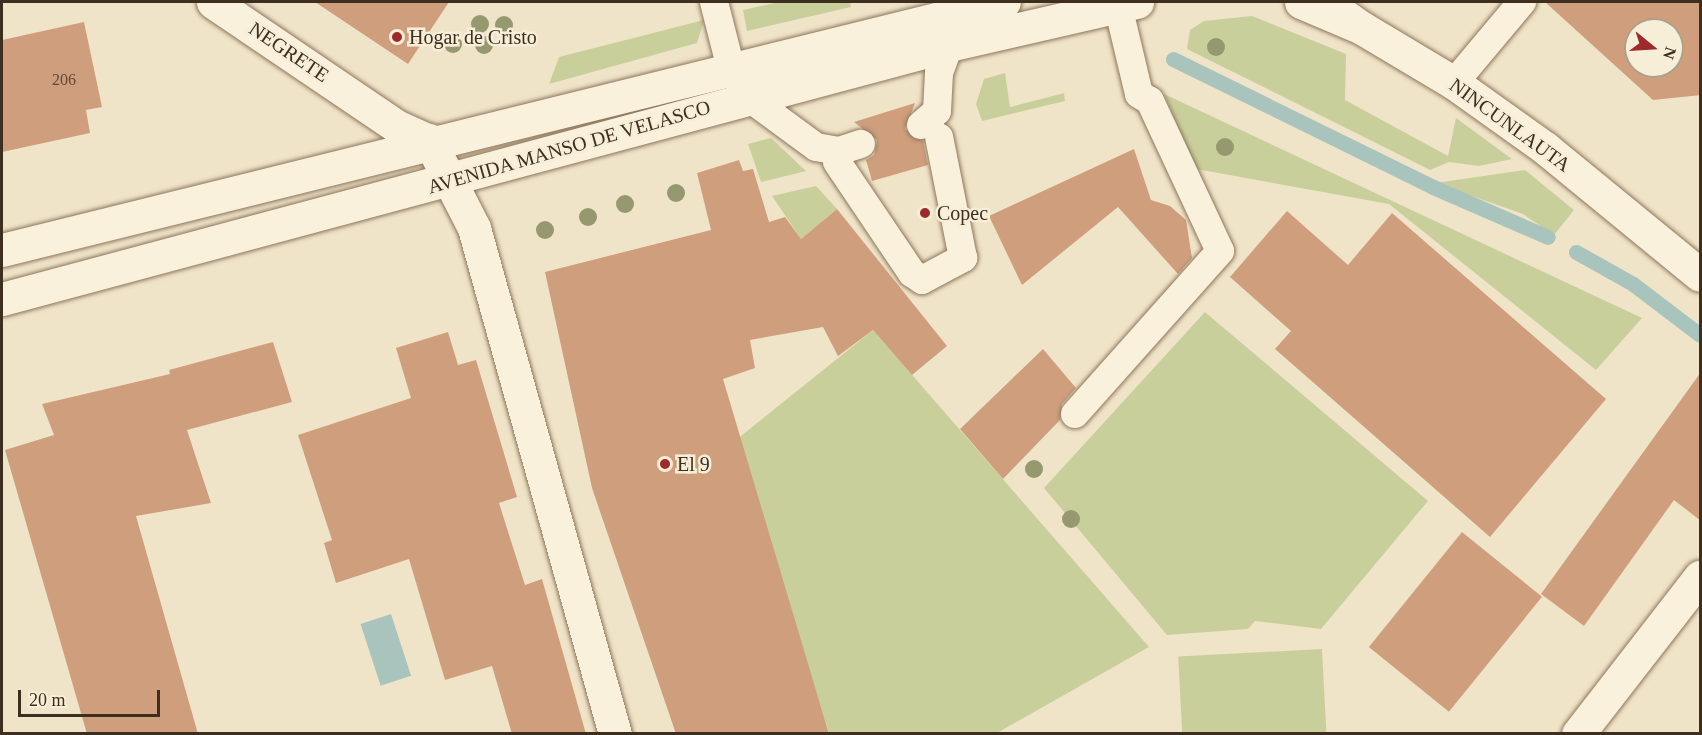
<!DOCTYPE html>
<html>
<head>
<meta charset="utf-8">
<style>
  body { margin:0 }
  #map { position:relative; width:1702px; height:735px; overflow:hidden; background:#f0e4c8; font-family:Georgia,serif }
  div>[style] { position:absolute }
  .green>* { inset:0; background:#c9cf9b; transform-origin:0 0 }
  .water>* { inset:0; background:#a9c4bc; transform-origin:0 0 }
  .stream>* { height:15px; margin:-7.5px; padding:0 7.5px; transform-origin:7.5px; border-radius:7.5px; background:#a9c4bc }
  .building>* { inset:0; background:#cf9f7d; transform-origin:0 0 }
  .roads { filter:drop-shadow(0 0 2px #8d765c) drop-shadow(0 0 2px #8d765c) }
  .service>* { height:28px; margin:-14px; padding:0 14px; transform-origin:14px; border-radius:14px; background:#faf1dc }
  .minor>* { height:33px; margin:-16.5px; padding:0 16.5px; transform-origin:16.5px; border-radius:16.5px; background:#faf1dc }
  .tertiary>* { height:33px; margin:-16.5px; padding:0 16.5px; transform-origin:16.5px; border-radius:16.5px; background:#faf1dc }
  .secondary>* { height:33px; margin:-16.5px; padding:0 16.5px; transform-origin:16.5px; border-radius:16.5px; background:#faf1dc }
  .trees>* { width:18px; height:18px; margin:-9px; border-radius:50%; background:#96986f }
  .dots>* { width:16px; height:16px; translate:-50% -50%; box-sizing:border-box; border:3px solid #f7eed8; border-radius:50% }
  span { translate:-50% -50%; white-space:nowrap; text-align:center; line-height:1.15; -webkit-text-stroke:5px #f7eed8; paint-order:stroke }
  .number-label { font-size:16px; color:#624a37 }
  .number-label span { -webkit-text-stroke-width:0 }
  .poi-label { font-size:20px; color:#3d2e20 }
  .left { translate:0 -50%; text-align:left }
  .street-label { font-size:20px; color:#3d2e20 }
  .frame { position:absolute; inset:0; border:3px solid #3d2e20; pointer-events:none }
  .north { position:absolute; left:1624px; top:18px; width:60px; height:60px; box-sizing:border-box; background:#f7eed8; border:2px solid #ada18e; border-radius:50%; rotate:108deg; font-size:16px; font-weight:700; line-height:24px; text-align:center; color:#3d2e20 }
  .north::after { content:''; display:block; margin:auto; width:21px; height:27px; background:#9e2a2b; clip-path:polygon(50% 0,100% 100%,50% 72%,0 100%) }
  .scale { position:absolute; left:18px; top:690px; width:142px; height:27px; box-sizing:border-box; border:3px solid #3d2e20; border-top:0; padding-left:8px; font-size:18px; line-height:21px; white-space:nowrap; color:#3d2e20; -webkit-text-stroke:4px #f7eed8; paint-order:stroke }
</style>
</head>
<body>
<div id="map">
  <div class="green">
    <div style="clip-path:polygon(779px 2px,850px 2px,851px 7px,747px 31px,743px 10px)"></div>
    <div style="clip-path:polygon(1252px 16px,1346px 54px,1345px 100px,1448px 156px,1456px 118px,1512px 159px,1479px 166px,1449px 162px,1430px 170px,1187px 49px,1190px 30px,1204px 21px)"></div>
    <div style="clip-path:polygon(704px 20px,697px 43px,549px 84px,559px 57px)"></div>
    <div style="clip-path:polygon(1005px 73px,1010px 107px,1064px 93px,1065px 101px,982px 121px,976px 104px,984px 79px)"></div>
    <div style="clip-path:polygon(1164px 94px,1642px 318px,1596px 370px,1389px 204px,1196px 169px)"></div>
    <div style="clip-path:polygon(771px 138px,806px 171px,761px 182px,748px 144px)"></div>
    <div style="clip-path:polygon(1525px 170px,1574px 210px,1554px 235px,1523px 214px,1435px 183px)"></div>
    <div style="clip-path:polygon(816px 186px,837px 209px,801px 239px,772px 196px)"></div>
    <div style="clip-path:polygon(1205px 312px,1428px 501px,1321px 629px,1255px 621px,1248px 629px,1167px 635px,1044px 488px)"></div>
    <div style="clip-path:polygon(873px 330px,1149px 647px,997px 733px,829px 733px,736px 440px)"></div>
    <div style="left:1322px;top:649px;width:84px;height:144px;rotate:87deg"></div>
  </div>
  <div class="water">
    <div style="left:391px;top:614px;width:65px;height:32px;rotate:72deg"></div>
  </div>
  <div class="stream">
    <div style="left:1173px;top:59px;width:290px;rotate:26.2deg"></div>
    <div style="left:1433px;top:187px;width:125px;rotate:23.5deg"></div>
    <div style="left:1576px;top:252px;width:65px;rotate:29.3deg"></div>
    <div style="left:1633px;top:284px;width:84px;rotate:37.3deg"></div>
  </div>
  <div class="building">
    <div style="clip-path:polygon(315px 2px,449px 2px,408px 64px)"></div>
    <div style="clip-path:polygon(evenodd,1545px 2px,1701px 2px,1701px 95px,1653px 100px,1545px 2px,1636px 30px,1672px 30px,1672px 66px,1636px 66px,1636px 30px)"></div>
    <div style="clip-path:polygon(84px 22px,102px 107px,86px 110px,90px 133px,2px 152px,2px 40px)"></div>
    <div style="clip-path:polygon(915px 103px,905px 129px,923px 141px,928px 165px,872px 181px,866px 160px,874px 155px,877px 140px,854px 122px)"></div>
    <div style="clip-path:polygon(1134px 149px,1151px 200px,1170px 206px,1186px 220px,1192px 258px,1178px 274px,1118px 207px,1022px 285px,989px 216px)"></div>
    <div style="clip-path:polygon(739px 160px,743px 171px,753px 169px,769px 222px,785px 217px,801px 239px,837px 209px,947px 346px,912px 375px,873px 330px,838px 356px,823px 327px,750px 340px,755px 368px,723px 379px,829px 734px,676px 734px,592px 488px,545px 272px,711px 230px,697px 173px)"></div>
    <div style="clip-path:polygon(1287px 211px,1348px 265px,1392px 213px,1606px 399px,1490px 537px,1275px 349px,1291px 331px,1230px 277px)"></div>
    <div style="clip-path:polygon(448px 332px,458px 365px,476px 360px,517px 497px,499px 503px,525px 585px,542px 579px,586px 734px,512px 734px,492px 666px,445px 680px,409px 559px,336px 583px,324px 543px,332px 540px,298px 435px,411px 398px,396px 348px)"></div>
    <div style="clip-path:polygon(273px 342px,292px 402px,187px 430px,211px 503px,136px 516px,198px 734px,87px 734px,5px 450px,54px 435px,42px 404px,170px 374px,169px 370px)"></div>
    <div style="clip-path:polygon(1043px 349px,1076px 388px,1062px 404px,1060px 420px,1003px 479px,960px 429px)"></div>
    <div style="clip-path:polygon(1701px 372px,1701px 521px,1674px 500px,1584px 626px,1541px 594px)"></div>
    <div style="left:1462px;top:532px;width:103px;height:148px;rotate:39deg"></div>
  </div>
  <div class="roads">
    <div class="service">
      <div style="left:714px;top:2px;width:65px;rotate:75.7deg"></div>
      <div style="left:730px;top:65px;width:37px;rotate:61deg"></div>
      <div style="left:748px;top:97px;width:84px;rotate:36.3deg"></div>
      <div style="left:816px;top:147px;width:23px;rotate:10deg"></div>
      <div style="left:839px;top:151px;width:23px;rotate:-18deg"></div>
      <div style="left:1454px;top:83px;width:106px;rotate:-50deg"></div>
      <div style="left:921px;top:125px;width:21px;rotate:-41deg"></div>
      <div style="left:937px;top:111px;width:38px;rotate:-87deg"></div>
      <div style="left:939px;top:73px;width:30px;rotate:-70deg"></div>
      <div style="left:837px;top:162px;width:134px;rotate:56deg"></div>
      <div style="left:912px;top:273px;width:12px;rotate:35deg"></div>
      <div style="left:922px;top:280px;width:47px;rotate:-28.2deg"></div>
      <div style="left:963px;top:258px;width:123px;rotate:-101.2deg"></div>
      <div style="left:1075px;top:414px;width:218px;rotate:-48.3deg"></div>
      <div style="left:1220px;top:251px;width:166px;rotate:-115deg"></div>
      <div style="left:1150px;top:101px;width:13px;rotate:-148deg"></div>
      <div style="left:1139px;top:94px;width:95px;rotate:-103.4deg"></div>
    </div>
    <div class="minor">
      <div style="left:429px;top:140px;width:99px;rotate:62.9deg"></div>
      <div style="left:474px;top:228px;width:525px;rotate:74.43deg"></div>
      <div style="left:1578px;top:734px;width:199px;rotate:-52.2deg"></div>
    </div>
    <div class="tertiary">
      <div style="left:1301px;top:2px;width:66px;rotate:23.1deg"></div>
      <div style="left:1362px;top:28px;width:107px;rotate:30.9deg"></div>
      <div style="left:1454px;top:83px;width:112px;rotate:35.5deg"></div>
      <div style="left:1545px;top:148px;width:200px;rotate:39.3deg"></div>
    </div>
    <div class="secondary">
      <div style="left:213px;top:2px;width:221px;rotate:34.1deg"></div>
      <div style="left:396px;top:126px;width:44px;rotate:24.2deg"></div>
      <div style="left:1325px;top:2px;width:45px;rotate:35.1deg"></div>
      <div style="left:2px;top:250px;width:1032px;rotate:-13.9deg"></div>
      <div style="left:2px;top:299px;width:980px;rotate:-15.01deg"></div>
      <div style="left:949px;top:45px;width:193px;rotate:-12.9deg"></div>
    </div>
  </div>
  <div class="trees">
    <div style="left:480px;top:24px"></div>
    <div style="left:504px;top:25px"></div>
    <div style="left:453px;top:44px"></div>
    <div style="left:484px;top:45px"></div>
    <div style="left:1216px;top:47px"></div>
    <div style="left:1225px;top:147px"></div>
    <div style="left:676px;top:193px"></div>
    <div style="left:625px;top:204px"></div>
    <div style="left:588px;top:217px"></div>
    <div style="left:545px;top:230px"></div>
    <div style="left:1034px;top:469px"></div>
    <div style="left:1071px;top:519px"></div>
  </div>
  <div class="dots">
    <div style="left:397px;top:37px;background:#9e2a2b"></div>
    <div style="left:925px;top:213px;background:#9e2a2b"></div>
    <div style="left:665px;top:464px;background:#9e2a2b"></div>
  </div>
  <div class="number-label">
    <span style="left:64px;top:80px">206</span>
  </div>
  <div class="poi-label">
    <span class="left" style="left:409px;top:37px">Hogar de Cristo</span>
    <span class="left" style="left:937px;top:213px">Copec</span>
    <span class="left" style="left:677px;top:464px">El 9</span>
  </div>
  <div class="street-label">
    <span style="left:289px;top:52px;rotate:34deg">NEGRETE</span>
    <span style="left:1510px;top:125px;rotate:36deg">NINCUNLAUTA</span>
    <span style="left:569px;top:147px;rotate:-16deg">AVENIDA MANSO DE VELASCO</span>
  </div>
  <div class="frame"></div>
  <div class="north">N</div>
  <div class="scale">20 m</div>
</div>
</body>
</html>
